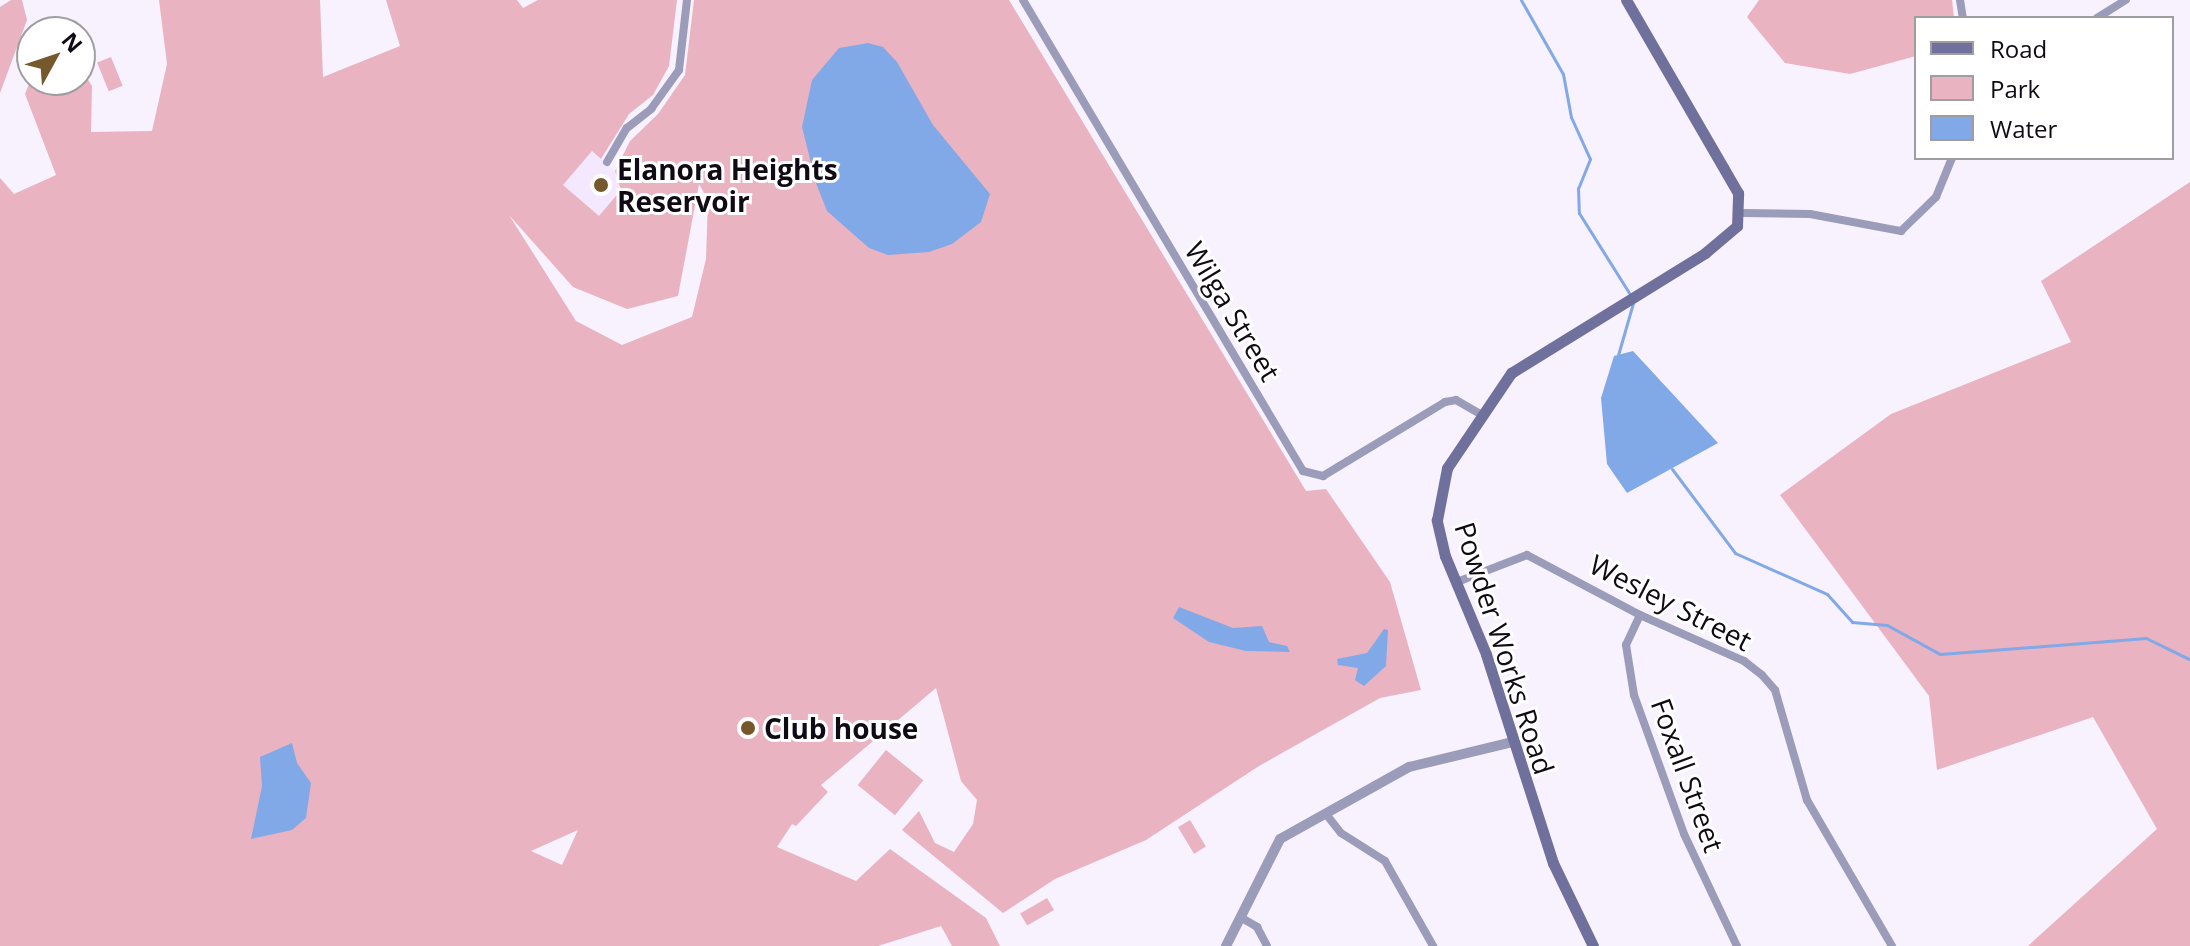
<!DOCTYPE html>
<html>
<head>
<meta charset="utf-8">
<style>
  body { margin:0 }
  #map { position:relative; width:2190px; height:946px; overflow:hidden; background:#f8f1fe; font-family:"Open Sans",sans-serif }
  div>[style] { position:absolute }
  .built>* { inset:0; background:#f4e8ff }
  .green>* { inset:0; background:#e9b3c1; transform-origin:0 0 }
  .water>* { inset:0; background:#81a9e8 }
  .stream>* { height:3px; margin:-1.5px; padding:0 1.5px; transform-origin:1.5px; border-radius:1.5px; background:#81a9e8 }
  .minor>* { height:8px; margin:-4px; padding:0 4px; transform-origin:4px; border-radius:4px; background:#9b9bba }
  .tertiary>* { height:10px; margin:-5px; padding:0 5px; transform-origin:5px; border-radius:5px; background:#9b9bba }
  .secondary>* { height:11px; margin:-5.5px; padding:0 5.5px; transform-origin:5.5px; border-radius:5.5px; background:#70709d }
  .dots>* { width:22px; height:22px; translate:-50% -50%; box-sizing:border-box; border:4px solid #fff; border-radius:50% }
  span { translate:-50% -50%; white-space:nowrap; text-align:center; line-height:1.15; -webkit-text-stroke:6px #fff; paint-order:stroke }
  .poi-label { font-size:28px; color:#100a14; font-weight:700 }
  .left { translate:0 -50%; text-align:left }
  .street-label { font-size:28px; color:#100a14 }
  .legend { position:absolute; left:1914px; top:16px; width:260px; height:144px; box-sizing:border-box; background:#fff; border:2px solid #9f9da1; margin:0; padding:10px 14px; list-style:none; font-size:24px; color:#100a14 }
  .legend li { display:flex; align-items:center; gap:16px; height:40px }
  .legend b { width:40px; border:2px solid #9f9da1 }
  .north { position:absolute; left:16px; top:16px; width:80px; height:80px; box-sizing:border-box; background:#fff; border:2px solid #9f9da1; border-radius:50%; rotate:50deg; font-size:22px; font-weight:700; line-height:32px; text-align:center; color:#100a14 }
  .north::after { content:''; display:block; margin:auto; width:28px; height:36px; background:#75592c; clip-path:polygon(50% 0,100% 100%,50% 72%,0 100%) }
</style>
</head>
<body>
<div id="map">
  <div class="built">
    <div style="clip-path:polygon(592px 151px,615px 171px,621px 190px,599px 216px,562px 185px)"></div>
  </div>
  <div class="green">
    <div style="clip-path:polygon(11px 0,22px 0,27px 20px,0 93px,0 7px)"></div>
    <div style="clip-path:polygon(evenodd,159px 0,320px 0,323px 77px,400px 46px,386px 0,517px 0,523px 8px,538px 0,677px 0,669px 66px,653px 95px,629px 114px,601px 159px,592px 151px,563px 185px,599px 216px,621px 190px,615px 171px,630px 141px,658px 114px,685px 75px,694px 0,1009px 0,1306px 491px,1326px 489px,1390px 582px,1421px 690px,1380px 698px,1259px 766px,1146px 840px,1055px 879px,1003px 913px,902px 830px,919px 811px,935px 843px,954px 852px,973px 824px,977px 800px,961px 781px,936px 688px,821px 785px,828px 792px,796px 826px,792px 824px,777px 847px,856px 881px,890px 849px,986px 918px,1000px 946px,952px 946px,941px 926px,878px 946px,0 946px,0 178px,14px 194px,56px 175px,25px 94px,32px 76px,80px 80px,80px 67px,92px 86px,91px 132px,152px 131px,167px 64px,159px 0,699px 184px,708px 200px,706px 259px,692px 317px,622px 345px,576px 321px,509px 215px,573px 287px,627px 309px,678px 296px,699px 184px,159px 0,578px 830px,562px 865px,531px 851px,578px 830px)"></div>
    <div style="clip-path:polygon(1759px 0,1952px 0,1954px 18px,1916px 18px,1916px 56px,1850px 74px,1785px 63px,1747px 17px)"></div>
    <div style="left:111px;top:57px;width:31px;height:15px;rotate:68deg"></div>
    <div style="clip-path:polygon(2190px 182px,2190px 946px,2028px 946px,2157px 829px,2093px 717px,1937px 770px,1929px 696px,1780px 495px,1891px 414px,2071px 342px,2041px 281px)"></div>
    <div style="left:886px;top:750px;width:48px;height:45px;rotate:39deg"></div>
    <div style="left:1190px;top:820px;width:31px;height:14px;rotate:59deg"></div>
    <div style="left:1047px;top:898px;width:14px;height:31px;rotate:60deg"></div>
  </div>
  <div class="water">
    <div style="clip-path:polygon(868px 43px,883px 47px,897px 62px,933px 125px,990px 194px,981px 222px,952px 244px,929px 252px,888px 255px,869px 248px,827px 211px,816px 183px,802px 127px,812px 80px,839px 48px)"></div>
    <div style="clip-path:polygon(1633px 351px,1718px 443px,1627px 493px,1607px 464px,1601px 398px,1614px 356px)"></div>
    <div style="clip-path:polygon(1179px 607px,1233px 628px,1262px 626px,1269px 642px,1287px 646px,1290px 652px,1246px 651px,1209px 642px,1173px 618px)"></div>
    <div style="clip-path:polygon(1384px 629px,1388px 630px,1386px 666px,1364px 686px,1355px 680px,1358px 668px,1338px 665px,1337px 659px,1367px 653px)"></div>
    <div style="clip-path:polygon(292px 743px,297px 763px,311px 783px,306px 818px,292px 830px,251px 839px,262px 786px,260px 757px)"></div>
  </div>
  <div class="stream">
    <div style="left:1521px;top:0;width:85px;rotate:60.4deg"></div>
    <div style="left:1563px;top:74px;width:44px;rotate:79.5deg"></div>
    <div style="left:1571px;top:117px;width:46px;rotate:65.7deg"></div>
    <div style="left:1590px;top:159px;width:31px;rotate:112deg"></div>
    <div style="left:1578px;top:188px;width:25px;rotate:88deg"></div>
    <div style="left:1579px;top:213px;width:98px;rotate:57.9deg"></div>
    <div style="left:1618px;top:355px;width:54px;rotate:-73.9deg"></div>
    <div style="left:1672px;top:469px;width:105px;rotate:53.1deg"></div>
    <div style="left:1735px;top:553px;width:101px;rotate:24deg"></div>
    <div style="left:1827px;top:594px;width:38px;rotate:48deg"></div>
    <div style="left:1852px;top:622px;width:35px;rotate:5deg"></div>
    <div style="left:1887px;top:625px;width:60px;rotate:28.7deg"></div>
    <div style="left:1940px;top:654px;width:207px;rotate:-4.4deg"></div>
    <div style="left:2146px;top:638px;width:48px;rotate:26deg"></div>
  </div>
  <div class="minor">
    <div style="left:1023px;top:0;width:548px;rotate:59.27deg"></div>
    <div style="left:1303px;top:471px;width:21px;rotate:14deg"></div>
    <div style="left:1323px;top:476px;width:143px;rotate:-31.2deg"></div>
    <div style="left:1445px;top:402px;width:11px;rotate:-10deg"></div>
    <div style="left:1456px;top:400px;width:28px;rotate:30deg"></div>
    <div style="left:1960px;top:0;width:18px;rotate:81deg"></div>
    <div style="left:2097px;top:18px;width:34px;rotate:-32deg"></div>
    <div style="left:607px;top:162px;width:39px;rotate:-60deg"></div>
    <div style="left:627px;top:128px;width:31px;rotate:-38deg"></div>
    <div style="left:651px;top:109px;width:48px;rotate:-54.3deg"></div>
    <div style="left:679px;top:70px;width:70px;rotate:-83.5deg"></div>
    <div style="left:1741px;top:213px;width:69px;rotate:0.8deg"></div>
    <div style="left:1810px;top:214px;width:93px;rotate:10.6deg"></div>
    <div style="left:1901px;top:231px;width:49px;rotate:-44.2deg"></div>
    <div style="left:1936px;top:197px;width:42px;rotate:-67.7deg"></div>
    <div style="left:1457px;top:582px;width:75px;rotate:-21.1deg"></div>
    <div style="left:1527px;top:555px;width:128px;rotate:28deg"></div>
    <div style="left:1640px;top:615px;width:114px;rotate:23.9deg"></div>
    <div style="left:1744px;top:661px;width:23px;rotate:38deg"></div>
    <div style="left:1762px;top:675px;width:20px;rotate:49deg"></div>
    <div style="left:1775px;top:690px;width:115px;rotate:73.8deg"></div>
    <div style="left:1807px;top:800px;width:169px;rotate:59.8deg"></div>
    <div style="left:1640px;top:615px;width:33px;rotate:115deg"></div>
    <div style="left:1626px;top:645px;width:51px;rotate:80.9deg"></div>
    <div style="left:1634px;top:695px;width:148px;rotate:70.2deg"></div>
    <div style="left:1684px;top:834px;width:124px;rotate:64.7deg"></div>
    <div style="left:1326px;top:814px;width:24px;rotate:52deg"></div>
    <div style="left:1341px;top:833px;width:52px;rotate:32.5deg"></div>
    <div style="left:1385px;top:861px;width:98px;rotate:60.5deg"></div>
    <div style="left:1240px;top:917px;width:20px;rotate:30deg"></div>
    <div style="left:1257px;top:927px;width:21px;rotate:62deg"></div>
  </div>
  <div class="tertiary">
    <div style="left:1226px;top:946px;width:120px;rotate:-63.2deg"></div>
    <div style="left:1280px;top:839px;width:148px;rotate:-29.2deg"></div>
    <div style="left:1409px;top:767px;width:106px;rotate:-13.6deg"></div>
  </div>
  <div class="secondary">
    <div style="left:1593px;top:946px;width:92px;rotate:-115.7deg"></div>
    <div style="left:1553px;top:863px;width:219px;rotate:-107.8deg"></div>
    <div style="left:1486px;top:654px;width:106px;rotate:-112.7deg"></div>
    <div style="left:1445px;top:556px;width:37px;rotate:-103deg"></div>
    <div style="left:1437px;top:520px;width:53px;rotate:-79.1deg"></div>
    <div style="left:1447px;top:468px;width:115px;rotate:-56deg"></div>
    <div style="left:1511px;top:373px;width:228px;rotate:-31.7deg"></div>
    <div style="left:1705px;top:253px;width:42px;rotate:-40.2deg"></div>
    <div style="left:1737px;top:226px;width:33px;rotate:-88deg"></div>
    <div style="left:1738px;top:193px;width:223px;rotate:-120.1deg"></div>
  </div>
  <div class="dots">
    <div style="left:601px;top:185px;background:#75592c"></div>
    <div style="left:748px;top:728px;background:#75592c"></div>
  </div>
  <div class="poi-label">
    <span class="left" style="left:617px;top:185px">Elanora Heights<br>Reservoir</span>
    <span class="left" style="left:764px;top:728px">Club house</span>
  </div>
  <div class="street-label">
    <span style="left:1233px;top:311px;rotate:59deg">Wilga Street</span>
    <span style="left:1671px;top:602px;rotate:27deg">Wesley Street</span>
    <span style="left:1505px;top:648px;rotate:72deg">Powder Works Road</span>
    <span style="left:1688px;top:775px;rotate:70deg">Foxall Street</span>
  </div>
  <ul class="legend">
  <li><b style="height:10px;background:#70709d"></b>Road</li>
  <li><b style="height:22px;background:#e9b3c1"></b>Park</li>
  <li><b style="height:22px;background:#81a9e8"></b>Water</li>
  </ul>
  <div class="north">N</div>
</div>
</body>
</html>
